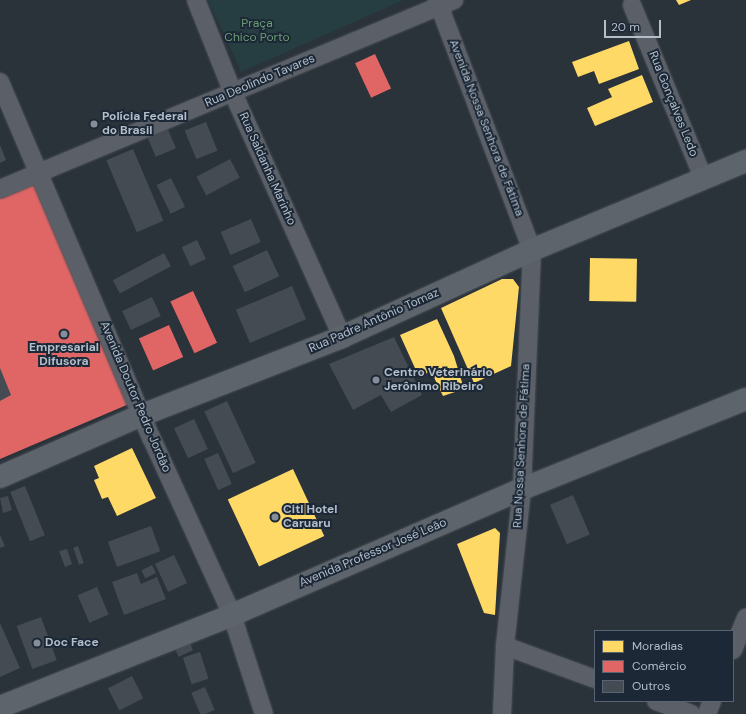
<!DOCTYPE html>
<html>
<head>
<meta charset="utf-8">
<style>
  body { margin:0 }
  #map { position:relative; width:746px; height:714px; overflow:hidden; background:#2a323a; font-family:"DM Sans",sans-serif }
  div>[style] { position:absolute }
  .green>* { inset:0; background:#263e41 }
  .homes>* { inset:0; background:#ffd966; transform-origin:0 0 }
  .shops>* { inset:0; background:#e06666; transform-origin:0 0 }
  .building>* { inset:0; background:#444b52; transform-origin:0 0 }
  .roads { filter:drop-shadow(0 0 1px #484e54) drop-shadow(0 0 1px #484e54) }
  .street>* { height:18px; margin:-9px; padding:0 9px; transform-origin:9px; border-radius:9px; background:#5b6068 }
  .secondary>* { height:22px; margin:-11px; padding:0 11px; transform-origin:11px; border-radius:11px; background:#5e646c }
  .dots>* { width:11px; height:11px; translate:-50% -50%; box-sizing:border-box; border:2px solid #1c2836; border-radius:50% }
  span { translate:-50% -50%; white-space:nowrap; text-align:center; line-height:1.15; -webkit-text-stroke:4px #1c2836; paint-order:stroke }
  .park-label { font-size:12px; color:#6a9e74 }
  .street-label { font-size:12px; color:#b4becb }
  .poi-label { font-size:12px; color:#b4becb; font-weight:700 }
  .left { translate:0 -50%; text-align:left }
  .legend { position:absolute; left:594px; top:630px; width:140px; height:72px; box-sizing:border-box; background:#1c2836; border:1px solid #596472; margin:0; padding:5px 7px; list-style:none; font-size:12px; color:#b4becb }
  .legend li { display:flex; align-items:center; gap:8px; height:20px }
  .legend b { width:20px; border:1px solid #596472 }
  .scale { position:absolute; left:604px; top:20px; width:57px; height:18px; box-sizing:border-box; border:2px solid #b4becb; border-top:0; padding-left:5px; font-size:12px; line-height:14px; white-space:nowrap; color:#b4becb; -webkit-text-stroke:3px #1c2836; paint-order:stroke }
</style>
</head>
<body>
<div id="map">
  <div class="green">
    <div style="clip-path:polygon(208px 0,404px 0,241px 72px)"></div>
  </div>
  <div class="homes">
    <div style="clip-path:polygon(676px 0,691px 0,679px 5px)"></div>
    <div style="clip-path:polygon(629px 41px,639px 69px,599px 84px,594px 71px,578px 77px,572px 62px)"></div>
    <div style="clip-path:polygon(642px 75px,653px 102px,595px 126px,587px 108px,612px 97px,608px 89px)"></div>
    <div style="left:590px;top:258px;width:47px;height:43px;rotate:1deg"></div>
    <div style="clip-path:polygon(502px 279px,513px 279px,519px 287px,511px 366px,474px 383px,441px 308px)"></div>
    <div style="clip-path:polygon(437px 319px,454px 356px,464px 389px,443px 396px,431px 371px,419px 377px,400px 335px)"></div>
    <div style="clip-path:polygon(132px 448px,156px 498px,117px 516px,108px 497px,102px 499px,94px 480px,99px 478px,94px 466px)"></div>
    <div style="left:293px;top:469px;width:74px;height:72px;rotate:65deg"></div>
    <div style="clip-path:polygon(495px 528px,500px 533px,495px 615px,484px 613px,457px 544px)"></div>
  </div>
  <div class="shops">
    <div style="left:375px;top:54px;width:38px;height:22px;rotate:65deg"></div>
    <div style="clip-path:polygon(31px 177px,129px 404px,0 459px,0 190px)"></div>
    <div style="left:193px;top:291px;width:57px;height:25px;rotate:65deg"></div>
    <div style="left:169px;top:325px;width:35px;height:33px;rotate:66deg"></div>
  </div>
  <div class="building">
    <div style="left:206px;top:122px;width:31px;height:23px;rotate:68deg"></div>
    <div style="left:167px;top:127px;width:23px;height:22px;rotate:67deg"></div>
    <div style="clip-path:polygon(0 145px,6px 160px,0 163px)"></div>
    <div style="left:133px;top:149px;width:78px;height:29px;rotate:67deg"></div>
    <div style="left:230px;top:159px;width:21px;height:38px;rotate:62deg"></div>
    <div style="left:171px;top:178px;width:32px;height:16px;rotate:64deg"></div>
    <div style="left:251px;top:219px;width:25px;height:33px;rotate:67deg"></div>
    <div style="left:197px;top:240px;width:21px;height:17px;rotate:65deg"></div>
    <div style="left:267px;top:250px;width:29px;height:38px;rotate:65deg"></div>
    <div style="left:164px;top:253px;width:15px;height:58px;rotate:62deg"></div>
    <div style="left:292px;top:286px;width:36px;height:61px;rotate:67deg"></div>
    <div style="left:152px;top:297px;width:21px;height:33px;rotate:65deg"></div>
    <div style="clip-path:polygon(394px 337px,422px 395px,391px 412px,381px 395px,353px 410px,329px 364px)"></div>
    <div style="clip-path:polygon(0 368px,11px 395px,0 401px)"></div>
    <div style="left:227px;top:401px;width:68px;height:25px;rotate:65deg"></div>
    <div style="left:194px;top:419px;width:33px;height:22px;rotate:65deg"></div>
    <div style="left:218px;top:453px;width:34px;height:15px;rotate:66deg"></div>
    <div style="left:25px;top:486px;width:53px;height:16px;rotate:68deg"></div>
    <div style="left:573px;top:495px;width:43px;height:25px;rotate:67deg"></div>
    <div style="clip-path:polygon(8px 496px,12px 510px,3px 513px,0 498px)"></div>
    <div style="left:151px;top:526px;width:27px;height:46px;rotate:70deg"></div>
    <div style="clip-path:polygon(0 535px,5px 546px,0 548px)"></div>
    <div style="left:78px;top:546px;width:18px;height:5px;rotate:71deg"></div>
    <div style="clip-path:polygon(67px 549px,72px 564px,65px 567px,59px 551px)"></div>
    <div style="left:174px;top:555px;width:31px;height:21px;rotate:65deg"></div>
    <div style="left:152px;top:565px;width:9px;height:12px;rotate:63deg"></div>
    <div style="clip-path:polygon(137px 573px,141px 584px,157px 577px,166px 599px,124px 615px,112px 582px)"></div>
    <div style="left:97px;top:587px;width:30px;height:21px;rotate:67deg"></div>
    <div style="left:41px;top:617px;width:46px;height:26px;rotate:70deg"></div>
    <div style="clip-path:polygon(0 623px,20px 668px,0 677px)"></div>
    <div style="left:189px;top:641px;width:10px;height:16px;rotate:66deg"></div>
    <div style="left:200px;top:652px;width:28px;height:18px;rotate:72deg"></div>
    <div style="left:132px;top:676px;width:25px;height:27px;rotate:63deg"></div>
    <div style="left:205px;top:687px;width:25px;height:15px;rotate:67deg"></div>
  </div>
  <div class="roads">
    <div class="street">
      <div style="left:196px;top:0;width:100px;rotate:68.3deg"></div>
      <div style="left:233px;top:93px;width:267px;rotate:65.9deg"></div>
      <div style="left:437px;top:0;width:267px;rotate:69.2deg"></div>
      <div style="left:532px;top:250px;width:239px;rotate:92.4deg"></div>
      <div style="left:522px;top:489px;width:158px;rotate:96.2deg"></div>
      <div style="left:505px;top:646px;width:68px;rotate:92.5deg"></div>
      <div style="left:632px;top:5px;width:189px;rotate:67.6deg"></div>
      <div style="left:0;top:82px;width:386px;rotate:67deg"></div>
      <div style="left:151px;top:437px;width:196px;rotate:65.5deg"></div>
      <div style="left:232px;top:615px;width:104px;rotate:72.1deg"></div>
      <div style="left:0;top:189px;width:492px;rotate:-22.6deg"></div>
      <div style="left:505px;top:646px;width:96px;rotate:20.1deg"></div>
      <div style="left:733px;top:650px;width:35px;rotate:-68deg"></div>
      <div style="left:656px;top:701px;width:37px;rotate:20deg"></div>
      <div style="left:707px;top:714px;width:14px;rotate:-69deg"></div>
    </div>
    <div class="secondary">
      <div style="left:0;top:477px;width:155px;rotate:-23.6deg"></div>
      <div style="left:142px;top:415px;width:215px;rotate:-21.3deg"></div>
      <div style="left:342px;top:337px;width:209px;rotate:-24.6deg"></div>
      <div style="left:532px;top:250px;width:232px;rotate:-22.6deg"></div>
      <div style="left:0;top:707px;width:250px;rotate:-21.6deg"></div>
      <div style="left:232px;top:615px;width:316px;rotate:-23.5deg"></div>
      <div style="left:522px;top:489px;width:241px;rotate:-21.9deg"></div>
    </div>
  </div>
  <div class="dots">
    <div style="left:94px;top:124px;background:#848d98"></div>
    <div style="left:64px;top:334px;background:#848d98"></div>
    <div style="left:376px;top:380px;background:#848d98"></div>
    <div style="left:275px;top:517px;background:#848d98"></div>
    <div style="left:37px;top:643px;background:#848d98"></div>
  </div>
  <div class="park-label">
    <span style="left:257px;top:31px">Praça<br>Chico Porto</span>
  </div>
  <div class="street-label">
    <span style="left:260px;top:81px;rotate:-23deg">Rua Deolindo Tavares</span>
    <span style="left:673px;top:104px;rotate:68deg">Rua Gonçalves Ledo</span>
    <span style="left:486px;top:128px;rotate:69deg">Avenida Nossa Senhora de Fátima</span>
    <span style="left:267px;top:169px;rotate:66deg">Rua Saldanha Marinho</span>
    <span style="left:374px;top:321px;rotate:-24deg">Rua Padre Antônio Tomaz</span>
    <span style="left:135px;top:397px;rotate:67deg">Avenida Doutor Pedro Jordão</span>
    <span style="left:522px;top:446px;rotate:-87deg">Rua Nossa Senhora de Fátima</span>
    <span style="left:373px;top:553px;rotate:-23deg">Avenida Professor José Leão</span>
  </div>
  <div class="poi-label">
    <span class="left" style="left:102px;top:124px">Polícia Federal<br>do Brasil</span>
    <span style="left:64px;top:355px">Empresarial<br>Difusora</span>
    <span class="left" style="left:384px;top:380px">Centro Veterinário<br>Jerônimo Ribeiro</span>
    <span class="left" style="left:283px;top:517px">CitI Hotel<br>Caruaru</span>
    <span class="left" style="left:45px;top:643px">Doc Face</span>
  </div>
  <ul class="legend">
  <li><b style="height:11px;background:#ffd966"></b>Moradias</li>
  <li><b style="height:11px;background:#e06666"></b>Comércio</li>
  <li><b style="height:11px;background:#444b52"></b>Outros</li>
  </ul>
  <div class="scale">20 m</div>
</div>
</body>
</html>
